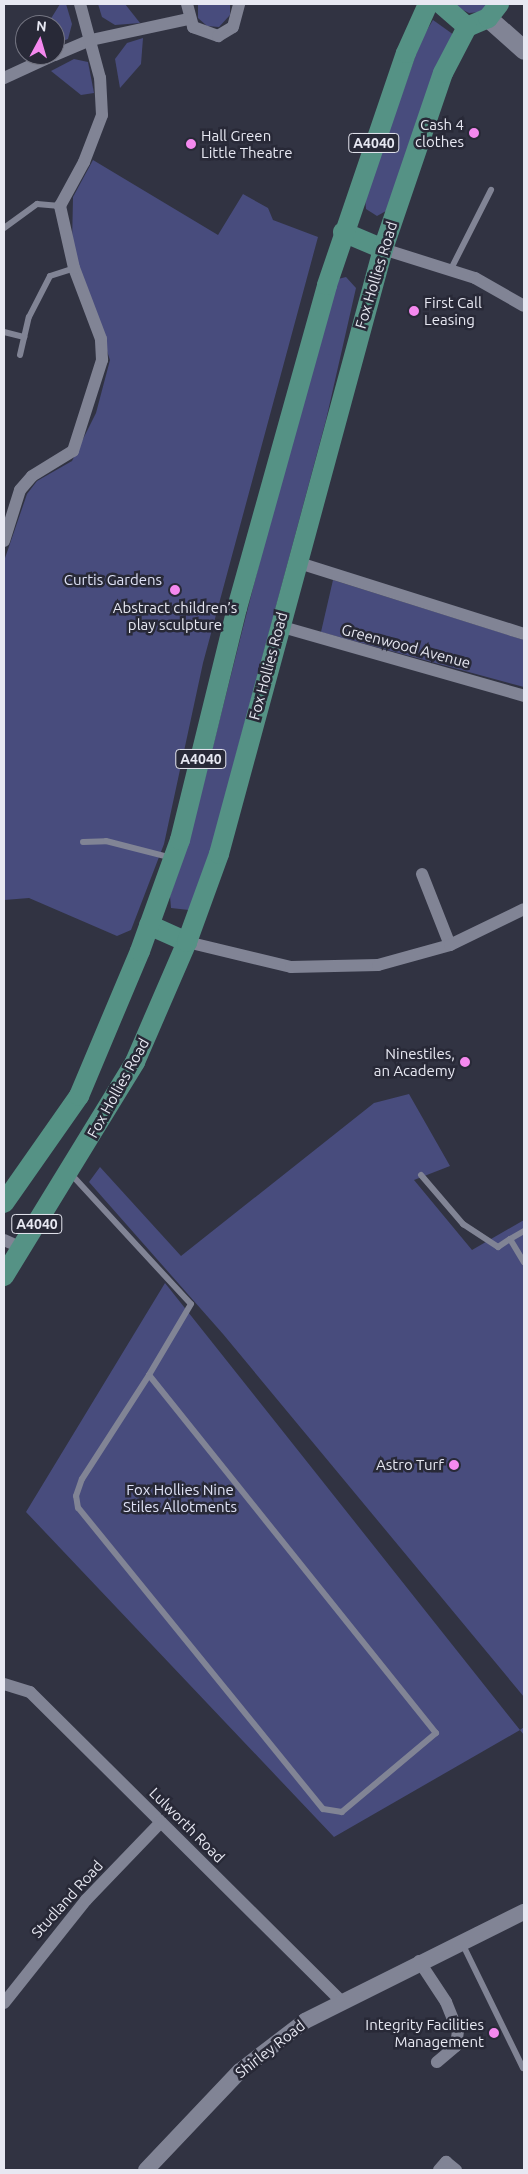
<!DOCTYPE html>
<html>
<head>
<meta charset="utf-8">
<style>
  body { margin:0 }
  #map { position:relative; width:528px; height:2174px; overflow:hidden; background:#313342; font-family:Ubuntu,sans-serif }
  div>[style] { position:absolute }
  .green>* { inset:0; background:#484c7d }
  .service>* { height:6px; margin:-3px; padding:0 3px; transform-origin:3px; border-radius:3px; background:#818495 }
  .minor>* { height:12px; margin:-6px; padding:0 6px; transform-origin:6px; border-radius:6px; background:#818495 }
  .tertiary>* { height:16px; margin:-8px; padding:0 8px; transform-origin:8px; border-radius:8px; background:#818495 }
  .secondary>* { height:19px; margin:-9.5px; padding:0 9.5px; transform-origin:9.5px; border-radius:9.5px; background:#818495 }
  .primary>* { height:20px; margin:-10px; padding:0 10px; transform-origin:10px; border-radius:10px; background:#559285 }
  .dots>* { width:14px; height:14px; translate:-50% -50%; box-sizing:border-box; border:2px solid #282937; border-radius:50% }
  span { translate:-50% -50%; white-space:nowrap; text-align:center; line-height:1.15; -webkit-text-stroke:5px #282937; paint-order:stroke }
  .shield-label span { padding:1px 4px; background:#282937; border:1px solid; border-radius:4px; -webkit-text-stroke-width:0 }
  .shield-label { font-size:14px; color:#e7e8f2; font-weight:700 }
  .poi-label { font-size:15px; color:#e7e8f2 }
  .right { translate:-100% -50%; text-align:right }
  .left { translate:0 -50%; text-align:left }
  .street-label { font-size:15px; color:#e7e8f2 }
  .park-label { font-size:15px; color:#dfe2f6 }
  .frame { position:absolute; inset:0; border:5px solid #e7e8f2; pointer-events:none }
  .north { position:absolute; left:15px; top:15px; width:50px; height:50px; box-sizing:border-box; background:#282937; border:1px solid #747582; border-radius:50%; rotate:6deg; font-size:14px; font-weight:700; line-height:20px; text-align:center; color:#e7e8f2 }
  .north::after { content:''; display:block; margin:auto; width:18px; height:22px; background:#f589ef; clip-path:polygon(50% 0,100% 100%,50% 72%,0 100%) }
</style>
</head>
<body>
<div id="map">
  <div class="green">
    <div style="clip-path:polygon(60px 4px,66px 4px,72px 24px,68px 39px,55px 44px,55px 25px,47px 25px)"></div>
    <div style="clip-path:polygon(98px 4px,125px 4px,140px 23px,115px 25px,102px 17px)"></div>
    <div style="clip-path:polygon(198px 4px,230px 4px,230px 15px,219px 27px,207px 26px,198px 18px)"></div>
    <div style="clip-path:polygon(451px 4px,492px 4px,481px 12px,469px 13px)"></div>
    <div style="clip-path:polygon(433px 20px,454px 35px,386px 211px,377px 216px,366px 209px,365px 198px,421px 40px)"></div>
    <div style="clip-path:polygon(143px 38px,141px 64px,120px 88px,115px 59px,127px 43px)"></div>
    <div style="clip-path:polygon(74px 59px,88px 62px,94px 93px,81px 95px,51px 71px)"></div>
    <div style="clip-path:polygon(93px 160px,218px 235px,243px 194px,268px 208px,273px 220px,318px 237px,203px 663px,164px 844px,131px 930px,117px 936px,29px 898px,4px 900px,4px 561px,27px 494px,37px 481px,72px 461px,96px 413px,110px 360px,72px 245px,73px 197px)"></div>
    <div style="clip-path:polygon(346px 277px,356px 288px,326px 420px,209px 856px,189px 910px,171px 908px,170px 896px,189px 841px,295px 422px,338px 279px)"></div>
    <div style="clip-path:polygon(333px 580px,524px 640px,524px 687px,321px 632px)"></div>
    <div style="clip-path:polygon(409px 1094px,450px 1166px,414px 1180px,472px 1250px,524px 1220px,524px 1697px,223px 1334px,89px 1182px,100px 1167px,181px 1256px,374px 1103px)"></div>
    <div style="clip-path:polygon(165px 1283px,520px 1730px,524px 1727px,524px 1735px,520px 1730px,334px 1837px,26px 1512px)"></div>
  </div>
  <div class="service">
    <div style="left:4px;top:228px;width:41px;rotate:-36deg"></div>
    <div style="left:37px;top:204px;width:23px;rotate:5deg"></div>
    <div style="left:450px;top:271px;width:91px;rotate:-63.2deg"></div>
    <div style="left:4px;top:332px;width:21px;rotate:14deg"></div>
    <div style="left:20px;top:355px;width:39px;rotate:-77deg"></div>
    <div style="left:29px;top:317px;width:46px;rotate:-62.9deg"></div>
    <div style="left:50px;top:276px;width:25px;rotate:-18deg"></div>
    <div style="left:83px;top:842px;width:23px;rotate:-2deg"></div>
    <div style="left:106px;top:841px;width:68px;rotate:14.4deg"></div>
    <div style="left:70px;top:1173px;width:178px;rotate:47.3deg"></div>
    <div style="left:191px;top:1304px;width:82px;rotate:120.6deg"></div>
    <div style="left:149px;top:1375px;width:459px;rotate:51.3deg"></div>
    <div style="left:436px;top:1733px;width:123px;rotate:140deg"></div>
    <div style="left:342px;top:1812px;width:19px;rotate:-171deg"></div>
    <div style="left:323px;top:1809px;width:388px;rotate:-129.1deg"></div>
    <div style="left:78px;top:1508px;width:12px;rotate:-99deg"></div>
    <div style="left:76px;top:1496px;width:18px;rotate:-71deg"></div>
    <div style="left:82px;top:1479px;width:124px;rotate:-57.2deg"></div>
    <div style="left:421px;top:1175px;width:65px;rotate:49.4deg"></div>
    <div style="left:463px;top:1224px;width:42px;rotate:33.3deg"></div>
    <div style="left:498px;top:1247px;width:14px;rotate:-34deg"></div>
    <div style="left:524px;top:1231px;width:16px;rotate:150deg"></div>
    <div style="left:510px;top:1239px;width:27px;rotate:59deg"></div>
    <div style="left:463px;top:1945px;width:137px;rotate:64deg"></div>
  </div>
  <div class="minor">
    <div style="left:187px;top:4px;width:24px;rotate:75deg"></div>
    <div style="left:193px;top:27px;width:27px;rotate:20deg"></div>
    <div style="left:218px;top:36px;width:17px;rotate:-31deg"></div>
    <div style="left:233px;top:27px;width:24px;rotate:-75deg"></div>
    <div style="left:55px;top:55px;width:39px;rotate:-23deg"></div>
    <div style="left:91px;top:40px;width:99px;rotate:-12.2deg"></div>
    <div style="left:4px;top:78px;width:55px;rotate:-24.7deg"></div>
    <div style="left:383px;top:249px;width:96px;rotate:17.5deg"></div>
    <div style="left:475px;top:278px;width:56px;rotate:29.7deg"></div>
    <div style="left:4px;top:541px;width:53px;rotate:-72.6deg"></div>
    <div style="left:20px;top:490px;width:18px;rotate:-49deg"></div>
    <div style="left:32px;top:476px;width:48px;rotate:-31.4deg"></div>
    <div style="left:73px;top:451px;width:96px;rotate:-72.3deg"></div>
    <div style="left:102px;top:360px;width:21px;rotate:-93deg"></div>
    <div style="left:101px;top:339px;width:76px;rotate:-110.8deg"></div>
    <div style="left:74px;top:268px;width:64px;rotate:-102.7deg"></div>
    <div style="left:60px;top:206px;width:50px;rotate:-61.4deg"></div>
    <div style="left:84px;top:162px;width:50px;rotate:-69deg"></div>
    <div style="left:102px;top:115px;width:37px;rotate:-93deg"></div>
    <div style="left:100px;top:78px;width:77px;rotate:-105.1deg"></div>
    <div style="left:296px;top:562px;width:239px;rotate:17.5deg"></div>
    <div style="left:279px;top:626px;width:255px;rotate:15.9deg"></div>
    <div style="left:422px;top:874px;width:76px;rotate:68.5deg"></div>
    <div style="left:187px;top:942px;width:107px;rotate:13.5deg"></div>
    <div style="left:291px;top:967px;width:87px;rotate:-1.3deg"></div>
    <div style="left:378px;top:965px;width:75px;rotate:-15.5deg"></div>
    <div style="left:450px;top:945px;width:82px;rotate:-25.9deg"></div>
    <div style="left:4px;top:1240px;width:20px;rotate:24deg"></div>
    <div style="left:4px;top:1684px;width:27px;rotate:17deg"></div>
    <div style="left:30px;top:1692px;width:437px;rotate:44.8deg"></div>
    <div style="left:419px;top:1961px;width:49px;rotate:56.6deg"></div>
    <div style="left:446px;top:2002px;width:31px;rotate:68deg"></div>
    <div style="left:458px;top:2031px;width:15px;rotate:98deg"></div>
    <div style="left:456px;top:2046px;width:25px;rotate:140deg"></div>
    <div style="left:4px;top:2003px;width:132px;rotate:-51.5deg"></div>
    <div style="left:86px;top:1900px;width:108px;rotate:-46.1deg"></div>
    <div style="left:439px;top:2170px;width:11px;rotate:-49deg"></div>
    <div style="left:446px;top:2162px;width:13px;rotate:39deg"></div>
  </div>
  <div class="tertiary">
    <div style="left:146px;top:2170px;width:137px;rotate:-46.5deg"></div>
    <div style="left:240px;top:2071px;width:82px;rotate:-37.6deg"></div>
    <div style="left:305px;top:2021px;width:245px;rotate:-26.5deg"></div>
  </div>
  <div class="secondary">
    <div style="left:488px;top:18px;width:48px;rotate:41.6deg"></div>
  </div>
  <div class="primary">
    <div style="left:441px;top:4px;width:35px;rotate:41deg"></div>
    <div style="left:467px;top:27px;width:23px;rotate:-23deg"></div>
    <div style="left:488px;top:18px;width:18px;rotate:-52deg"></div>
    <div style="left:343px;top:232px;width:43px;rotate:23deg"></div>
    <div style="left:149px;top:925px;width:42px;rotate:24.1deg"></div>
    <div style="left:4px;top:1203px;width:131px;rotate:-55deg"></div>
    <div style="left:79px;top:1096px;width:157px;rotate:-67.2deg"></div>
    <div style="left:140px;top:951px;width:118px;rotate:-70.2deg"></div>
    <div style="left:180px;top:840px;width:239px;rotate:-76.2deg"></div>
    <div style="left:237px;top:608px;width:335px;rotate:-74.4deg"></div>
    <div style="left:327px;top:285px;width:245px;rotate:-71.2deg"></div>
    <div style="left:406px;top:53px;width:54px;rotate:-65.8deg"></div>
    <div style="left:4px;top:1276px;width:251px;rotate:-58.5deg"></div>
    <div style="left:135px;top:1062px;width:131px;rotate:-66.6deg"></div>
    <div style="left:187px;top:942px;width:94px;rotate:-70deg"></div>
    <div style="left:219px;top:854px;width:627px;rotate:-74.83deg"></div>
    <div style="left:383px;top:249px;width:186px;rotate:-71.2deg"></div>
    <div style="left:443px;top:73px;width:52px;rotate:-62.4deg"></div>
  </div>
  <div class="dots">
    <div style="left:474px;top:133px;background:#f589ef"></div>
    <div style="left:191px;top:144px;background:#f589ef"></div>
    <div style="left:414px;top:311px;background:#f589ef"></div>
    <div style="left:175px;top:590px;background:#f589ef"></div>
    <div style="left:465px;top:1062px;background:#f589ef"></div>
    <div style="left:454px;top:1465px;background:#f589ef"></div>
    <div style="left:494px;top:2033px;background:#f589ef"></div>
  </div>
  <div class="shield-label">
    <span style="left:374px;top:143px">A4040</span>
    <span style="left:201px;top:759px">A4040</span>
    <span style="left:37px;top:1224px">A4040</span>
  </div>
  <div class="poi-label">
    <span class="right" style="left:464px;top:133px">Cash 4<br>clothes</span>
    <span class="left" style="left:201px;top:144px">Hall Green<br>Little Theatre</span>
    <span class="left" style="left:424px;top:311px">First Call<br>Leasing</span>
    <span style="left:175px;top:616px">Abstract children’s<br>play sculpture</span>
    <span class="right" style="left:455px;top:1062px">Ninestiles,<br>an Academy</span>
    <span class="right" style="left:444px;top:1465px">Astro Turf</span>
    <span class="right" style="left:484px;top:2033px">Integrity Facilities<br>Management</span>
  </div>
  <div class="street-label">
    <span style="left:376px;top:275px;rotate:-73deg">Fox Hollies Road</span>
    <span style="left:406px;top:646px;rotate:15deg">Greenwood Avenue</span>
    <span style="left:268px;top:666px;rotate:-75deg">Fox Hollies Road</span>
    <span style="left:118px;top:1088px;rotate:-61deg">Fox Hollies Road</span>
    <span style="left:187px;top:1825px;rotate:45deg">Lulworth Road</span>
    <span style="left:67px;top:1899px;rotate:-48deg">Studland Road</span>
    <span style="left:270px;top:2049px;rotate:-38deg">Shirley Road</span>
  </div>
  <div class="park-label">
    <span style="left:113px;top:580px">Curtis Gardens</span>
    <span style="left:180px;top:1498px">Fox Hollies Nine<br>Stiles Allotments</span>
  </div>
  <div class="frame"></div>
  <div class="north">N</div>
</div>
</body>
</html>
